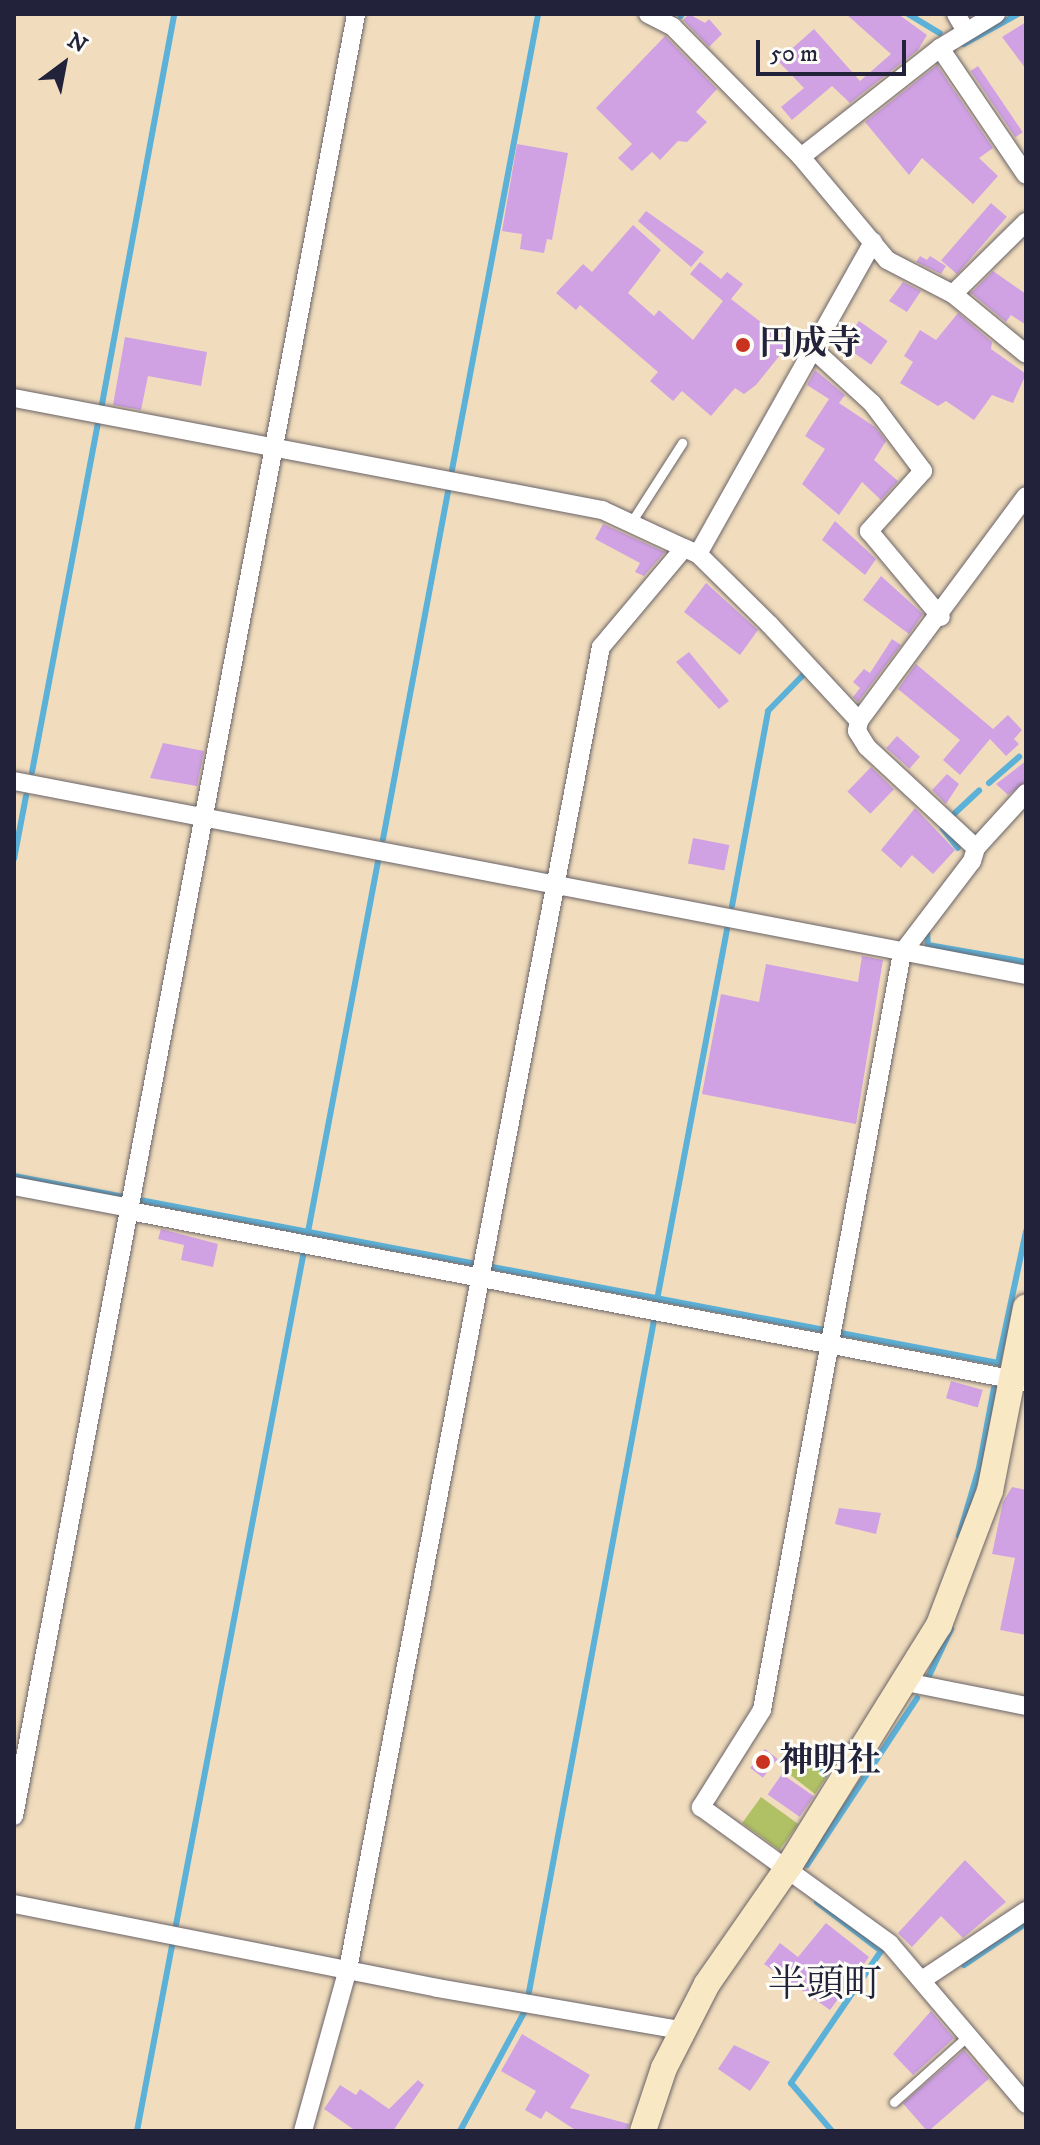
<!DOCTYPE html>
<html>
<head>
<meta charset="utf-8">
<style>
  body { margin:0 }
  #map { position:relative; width:1040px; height:2145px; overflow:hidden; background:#f1ddbd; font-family:"IM FELL DW Pica","Noto Serif JP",serif }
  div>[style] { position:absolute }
  .green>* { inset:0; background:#b0c165; transform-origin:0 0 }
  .water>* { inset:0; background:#5cb1d8 }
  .stream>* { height:6px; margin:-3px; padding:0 3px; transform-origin:3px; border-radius:3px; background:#5cb1d8 }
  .building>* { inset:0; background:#d0a2e4; transform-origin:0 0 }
  .roads { filter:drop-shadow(0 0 2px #6a6368) drop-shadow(0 0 2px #6a6368) }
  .lane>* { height:9px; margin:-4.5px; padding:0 4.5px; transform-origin:4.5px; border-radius:4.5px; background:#fff }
  .street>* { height:18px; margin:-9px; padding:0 9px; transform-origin:9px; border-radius:9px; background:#fff }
  .secondary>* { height:26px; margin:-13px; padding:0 13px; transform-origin:13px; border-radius:13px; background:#f8e8c3 }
  .dots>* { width:22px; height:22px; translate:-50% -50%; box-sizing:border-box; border:4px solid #fdfcf7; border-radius:50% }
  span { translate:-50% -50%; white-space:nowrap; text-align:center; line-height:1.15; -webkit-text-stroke:6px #fdfcf7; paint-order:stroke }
  .poi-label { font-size:34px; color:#22223b; font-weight:700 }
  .left { translate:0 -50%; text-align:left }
  .quarter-label { font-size:38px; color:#22223b }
  .frame { position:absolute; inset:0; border:16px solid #22223b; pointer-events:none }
  .north { position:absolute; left:24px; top:24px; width:80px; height:80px; -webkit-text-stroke:6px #fdfcf7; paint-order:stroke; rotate:32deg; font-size:22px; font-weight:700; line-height:32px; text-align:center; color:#22223b }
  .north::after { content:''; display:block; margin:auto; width:28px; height:36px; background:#22223b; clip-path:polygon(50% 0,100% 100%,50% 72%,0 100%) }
  .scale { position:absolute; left:756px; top:40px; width:150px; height:36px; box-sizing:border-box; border:4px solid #22223b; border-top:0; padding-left:10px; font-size:24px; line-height:28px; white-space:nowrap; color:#22223b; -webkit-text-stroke:6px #fdfcf7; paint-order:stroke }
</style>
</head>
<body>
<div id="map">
  <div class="green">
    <div style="clip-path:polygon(799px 1750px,826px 1778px,815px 1794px,784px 1770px)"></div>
    <div style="left:761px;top:1797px;width:46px;height:32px;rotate:36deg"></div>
  </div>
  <div class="water">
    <div style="clip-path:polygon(811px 1748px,832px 1767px,826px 1778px,806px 1756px)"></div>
  </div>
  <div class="stream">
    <div style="left:908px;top:14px;width:37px;rotate:31deg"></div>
    <div style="left:681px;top:16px;width:2px;rotate:-63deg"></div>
    <div style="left:964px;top:44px;width:62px;rotate:-29.1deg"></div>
    <div style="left:102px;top:404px;width:397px;rotate:-79.5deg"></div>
    <div style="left:452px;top:470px;width:464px;rotate:-79.3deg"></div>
    <div style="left:32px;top:772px;width:354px;rotate:-79.3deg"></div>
    <div style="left:989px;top:783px;width:40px;rotate:-41deg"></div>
    <div style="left:955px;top:813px;width:33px;rotate:-43deg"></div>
    <div style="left:943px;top:829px;width:24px;rotate:52deg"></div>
    <div style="left:383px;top:839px;width:354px;rotate:-79.4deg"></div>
    <div style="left:14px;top:859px;width:64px;rotate:-79.2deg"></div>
    <div style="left:732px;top:906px;width:198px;rotate:-79.5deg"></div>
    <div style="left:768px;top:711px;width:52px;rotate:-45.8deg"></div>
    <div style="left:927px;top:932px;width:13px;rotate:86deg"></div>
    <div style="left:928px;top:945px;width:99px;rotate:9.8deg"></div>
    <div style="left:14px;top:1176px;width:1002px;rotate:10.76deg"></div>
    <div style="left:998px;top:1363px;width:135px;rotate:-78deg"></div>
    <div style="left:308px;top:1232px;width:377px;rotate:-79.3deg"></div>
    <div style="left:657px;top:1300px;width:377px;rotate:-79.3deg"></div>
    <div style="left:959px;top:1536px;width:71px;rotate:-73.6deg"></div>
    <div style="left:979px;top:1468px;width:81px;rotate:-79.4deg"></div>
    <div style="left:929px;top:1676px;width:52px;rotate:-64.9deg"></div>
    <div style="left:807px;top:1865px;width:200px;rotate:-56.6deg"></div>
    <div style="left:817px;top:1902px;width:81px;rotate:37.4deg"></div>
    <div style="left:881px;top:1951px;width:160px;rotate:124.3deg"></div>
    <div style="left:791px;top:2083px;width:63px;rotate:49.5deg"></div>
    <div style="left:176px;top:1925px;width:686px;rotate:-79.25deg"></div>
    <div style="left:964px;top:1965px;width:73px;rotate:-33.9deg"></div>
    <div style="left:529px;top:1992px;width:684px;rotate:-79.46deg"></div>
    <div style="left:137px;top:2131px;width:188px;rotate:-79.3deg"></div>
    <div style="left:460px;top:2131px;width:139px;rotate:-61.6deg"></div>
  </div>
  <div class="building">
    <div style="clip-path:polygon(689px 14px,705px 23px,709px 19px,722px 34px,709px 47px,683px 20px)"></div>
    <div style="clip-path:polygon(846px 14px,898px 14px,927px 35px,918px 50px,850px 103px,832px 86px,792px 120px,781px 107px,804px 88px,778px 61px,814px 29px,860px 81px,891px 54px)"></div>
    <div style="clip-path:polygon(1026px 22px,1026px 69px,1002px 37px)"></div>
    <div style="clip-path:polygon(665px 36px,717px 89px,696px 112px,707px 122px,687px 142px,678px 141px,660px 160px,652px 152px,632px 171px,618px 158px,632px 144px,596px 108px)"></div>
    <div style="clip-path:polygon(937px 65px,993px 148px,979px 158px,998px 176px,973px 204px,922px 158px,909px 175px,865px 122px)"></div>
    <div style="left:978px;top:66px;width:80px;height:9px;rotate:56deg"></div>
    <div style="clip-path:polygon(517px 144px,568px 153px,552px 240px,547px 239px,544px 253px,520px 249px,522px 234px,502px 231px)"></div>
    <div style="left:991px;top:203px;width:21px;height:76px;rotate:41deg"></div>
    <div style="clip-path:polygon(646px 211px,704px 252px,691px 267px,638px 221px)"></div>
    <div style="clip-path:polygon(633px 225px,661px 250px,628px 293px,654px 316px,659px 310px,693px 340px,723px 301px,690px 274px,700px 262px,721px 279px,727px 272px,743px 284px,731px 299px,789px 344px,756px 385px,744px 394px,735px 388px,711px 416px,682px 391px,673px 401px,650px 381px,658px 372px,580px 305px,576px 310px,556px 293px,583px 264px,592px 272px)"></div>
    <div style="clip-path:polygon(920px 256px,927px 260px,930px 256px,946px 266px,941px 274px,916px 262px)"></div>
    <div style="clip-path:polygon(993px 271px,1026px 294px,1026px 325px,1011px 315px,1006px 322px,971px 293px)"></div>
    <div style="clip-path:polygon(903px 282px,921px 291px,907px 312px,889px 301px)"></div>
    <div style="clip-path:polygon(958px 313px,992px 342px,991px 349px,1026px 374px,1013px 403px,992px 395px,974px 420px,946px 401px,938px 406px,900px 383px,913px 362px,904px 356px,920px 330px,936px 340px)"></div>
    <div style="left:859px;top:321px;width:35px;height:29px;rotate:35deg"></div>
    <div style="clip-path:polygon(125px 337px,207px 352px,201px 386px,148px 376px,141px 410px,113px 405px)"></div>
    <div style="clip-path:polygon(815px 370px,845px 395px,839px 403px,875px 427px,886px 441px,874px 460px,898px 481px,881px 500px,862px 482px,839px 515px,802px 484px,825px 449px,805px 436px,829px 399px,807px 385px)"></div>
    <div style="clip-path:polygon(835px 521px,876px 559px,865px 575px,822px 540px)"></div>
    <div style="clip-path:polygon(603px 524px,665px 552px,644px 576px,635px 572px,640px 563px,595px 539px)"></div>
    <div style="clip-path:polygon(881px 576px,923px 614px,909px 634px,863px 600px)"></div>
    <div style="clip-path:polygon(706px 583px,758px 630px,740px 655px,684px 612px)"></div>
    <div style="clip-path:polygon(892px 639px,901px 645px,858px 702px,853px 697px,860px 688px,853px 682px,864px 669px,870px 673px)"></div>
    <div style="clip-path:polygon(689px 652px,729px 701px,719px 709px,676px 662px)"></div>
    <div style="clip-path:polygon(916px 664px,993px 729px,1008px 715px,1022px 730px,1014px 739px,1019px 744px,1006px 756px,990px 739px,960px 775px,943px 760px,960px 740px,898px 689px)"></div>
    <div style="left:897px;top:736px;width:31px;height:16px;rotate:42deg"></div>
    <div style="clip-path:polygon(163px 743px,204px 751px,197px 786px,150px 778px)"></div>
    <div style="clip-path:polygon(1026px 761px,1026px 781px,1008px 795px,996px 784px)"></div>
    <div style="left:871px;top:767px;width:32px;height:34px;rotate:44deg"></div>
    <div style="clip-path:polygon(947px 774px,959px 784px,946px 804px,932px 790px)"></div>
    <div style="clip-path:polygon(915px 808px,955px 850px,933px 874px,912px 855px,901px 868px,881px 850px)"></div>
    <div style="left:693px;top:838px;width:37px;height:26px;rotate:11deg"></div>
    <div style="clip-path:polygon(862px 956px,883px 960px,856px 1124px,702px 1094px,721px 994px,759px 1002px,766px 964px,858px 982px)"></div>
    <div style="clip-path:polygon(161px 1229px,218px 1244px,213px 1267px,181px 1260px,184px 1245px,158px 1239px)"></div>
    <div style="left:951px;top:1381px;width:33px;height:18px;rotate:16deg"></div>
    <div style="clip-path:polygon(1012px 1487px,1026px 1490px,1026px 1635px,1000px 1630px,1015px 1558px,992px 1554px,1003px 1502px)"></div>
    <div style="clip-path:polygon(839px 1508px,881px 1513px,876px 1534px,835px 1524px)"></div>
    <div style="left:765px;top:1749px;width:16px;height:24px;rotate:38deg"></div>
    <div style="left:782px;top:1774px;width:39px;height:25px;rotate:35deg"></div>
    <div style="clip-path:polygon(965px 1860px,1006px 1902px,963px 1938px,941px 1916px,912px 1947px,898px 1933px)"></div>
    <div style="clip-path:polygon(826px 1923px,869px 1957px,830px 2010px,764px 1964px,780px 1943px,798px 1957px)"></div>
    <div style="clip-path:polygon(931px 2011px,954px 2038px,913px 2075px,893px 2054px)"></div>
    <div style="clip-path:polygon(522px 2034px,590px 2075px,570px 2108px,629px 2124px,627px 2131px,577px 2131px,546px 2111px,541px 2119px,525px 2110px,536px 2091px,501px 2071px)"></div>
    <div style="clip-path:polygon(734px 2045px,770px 2062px,750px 2091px,718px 2069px)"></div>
    <div style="left:964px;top:2050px;width:38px;height:81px;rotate:49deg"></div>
    <div style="clip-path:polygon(418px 2080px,424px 2085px,393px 2131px,356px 2131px,324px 2109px,340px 2085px,356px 2095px,360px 2089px,389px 2109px)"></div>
  </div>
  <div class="roads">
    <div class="lane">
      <div style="left:632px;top:521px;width:93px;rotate:-57.3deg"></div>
      <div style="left:894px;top:2102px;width:101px;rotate:-41.8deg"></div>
    </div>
    <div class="street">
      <div style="left:648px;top:14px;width:28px;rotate:27deg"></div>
      <div style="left:673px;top:27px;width:182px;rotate:45.4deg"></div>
      <div style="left:801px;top:157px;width:134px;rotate:50.1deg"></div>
      <div style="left:887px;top:260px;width:74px;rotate:27.3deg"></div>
      <div style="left:953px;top:294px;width:94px;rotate:39.4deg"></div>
      <div style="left:956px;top:14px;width:20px;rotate:60deg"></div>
      <div style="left:996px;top:14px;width:66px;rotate:148.7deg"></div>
      <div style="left:940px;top:48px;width:153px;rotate:55.9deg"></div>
      <div style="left:801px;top:157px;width:177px;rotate:-38.1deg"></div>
      <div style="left:953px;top:294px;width:103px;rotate:-44.6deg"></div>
      <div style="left:813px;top:349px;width:80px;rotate:42.5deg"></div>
      <div style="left:872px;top:403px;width:85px;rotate:53.1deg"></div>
      <div style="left:923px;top:471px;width:81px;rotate:132deg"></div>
      <div style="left:869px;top:531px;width:112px;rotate:50.1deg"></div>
      <div style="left:14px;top:398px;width:599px;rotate:10.78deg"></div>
      <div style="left:602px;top:510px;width:90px;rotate:24.9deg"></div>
      <div style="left:698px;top:554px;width:358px;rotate:-60.7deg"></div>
      <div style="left:14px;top:781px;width:1030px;rotate:10.85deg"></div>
      <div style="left:1026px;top:793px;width:74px;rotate:132.3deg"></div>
      <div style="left:976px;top:848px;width:14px;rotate:107deg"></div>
      <div style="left:972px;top:861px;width:116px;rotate:127.3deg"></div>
      <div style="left:902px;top:953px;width:770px;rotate:100.48deg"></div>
      <div style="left:762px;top:1710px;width:115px;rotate:122.2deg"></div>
      <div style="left:701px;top:1807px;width:233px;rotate:35.9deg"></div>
      <div style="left:890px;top:1944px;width:210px;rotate:49.6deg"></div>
      <div style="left:976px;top:848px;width:149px;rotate:-137.2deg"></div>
      <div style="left:867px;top:747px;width:19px;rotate:-122deg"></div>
      <div style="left:857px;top:731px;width:10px;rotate:-79deg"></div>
      <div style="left:859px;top:721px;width:280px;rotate:-53.4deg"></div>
      <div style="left:14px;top:1186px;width:118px;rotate:10.7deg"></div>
      <div style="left:130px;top:1211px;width:912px;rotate:10.8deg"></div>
      <div style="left:906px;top:1682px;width:122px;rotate:11.3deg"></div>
      <div style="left:14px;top:1816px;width:1834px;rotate:-79.25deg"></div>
      <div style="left:14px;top:1904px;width:431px;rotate:11.2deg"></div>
      <div style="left:437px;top:1988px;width:248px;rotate:9.8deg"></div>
      <div style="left:922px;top:1980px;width:125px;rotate:-33.6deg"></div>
      <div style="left:303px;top:2131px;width:168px;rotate:-74.5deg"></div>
      <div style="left:348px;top:1969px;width:1346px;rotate:-79.17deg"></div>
      <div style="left:601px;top:647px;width:129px;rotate:-50deg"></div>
      <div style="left:684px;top:548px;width:15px;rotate:23deg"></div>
      <div style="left:698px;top:554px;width:101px;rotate:44.6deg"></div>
      <div style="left:770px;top:625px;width:131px;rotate:47.2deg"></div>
    </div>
    <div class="secondary">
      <div style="left:643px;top:2131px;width:66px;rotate:-71.6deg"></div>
      <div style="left:664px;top:2068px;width:94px;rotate:-62.9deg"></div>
      <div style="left:707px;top:1984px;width:144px;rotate:-55.2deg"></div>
      <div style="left:789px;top:1866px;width:284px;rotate:-58.1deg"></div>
      <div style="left:939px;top:1625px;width:143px;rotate:-69.2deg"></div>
      <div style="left:990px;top:1491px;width:187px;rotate:-78.9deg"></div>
    </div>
  </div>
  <div class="dots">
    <div style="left:743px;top:345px;background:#c8321e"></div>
    <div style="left:763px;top:1762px;background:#c8321e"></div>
  </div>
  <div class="poi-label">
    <span class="left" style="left:759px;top:345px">円成寺</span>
    <span class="left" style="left:779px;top:1762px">神明社</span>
  </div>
  <div class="quarter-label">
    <span style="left:825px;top:1986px">半頭町</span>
  </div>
  <div class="frame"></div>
  <div class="north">N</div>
  <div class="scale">50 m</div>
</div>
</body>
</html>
